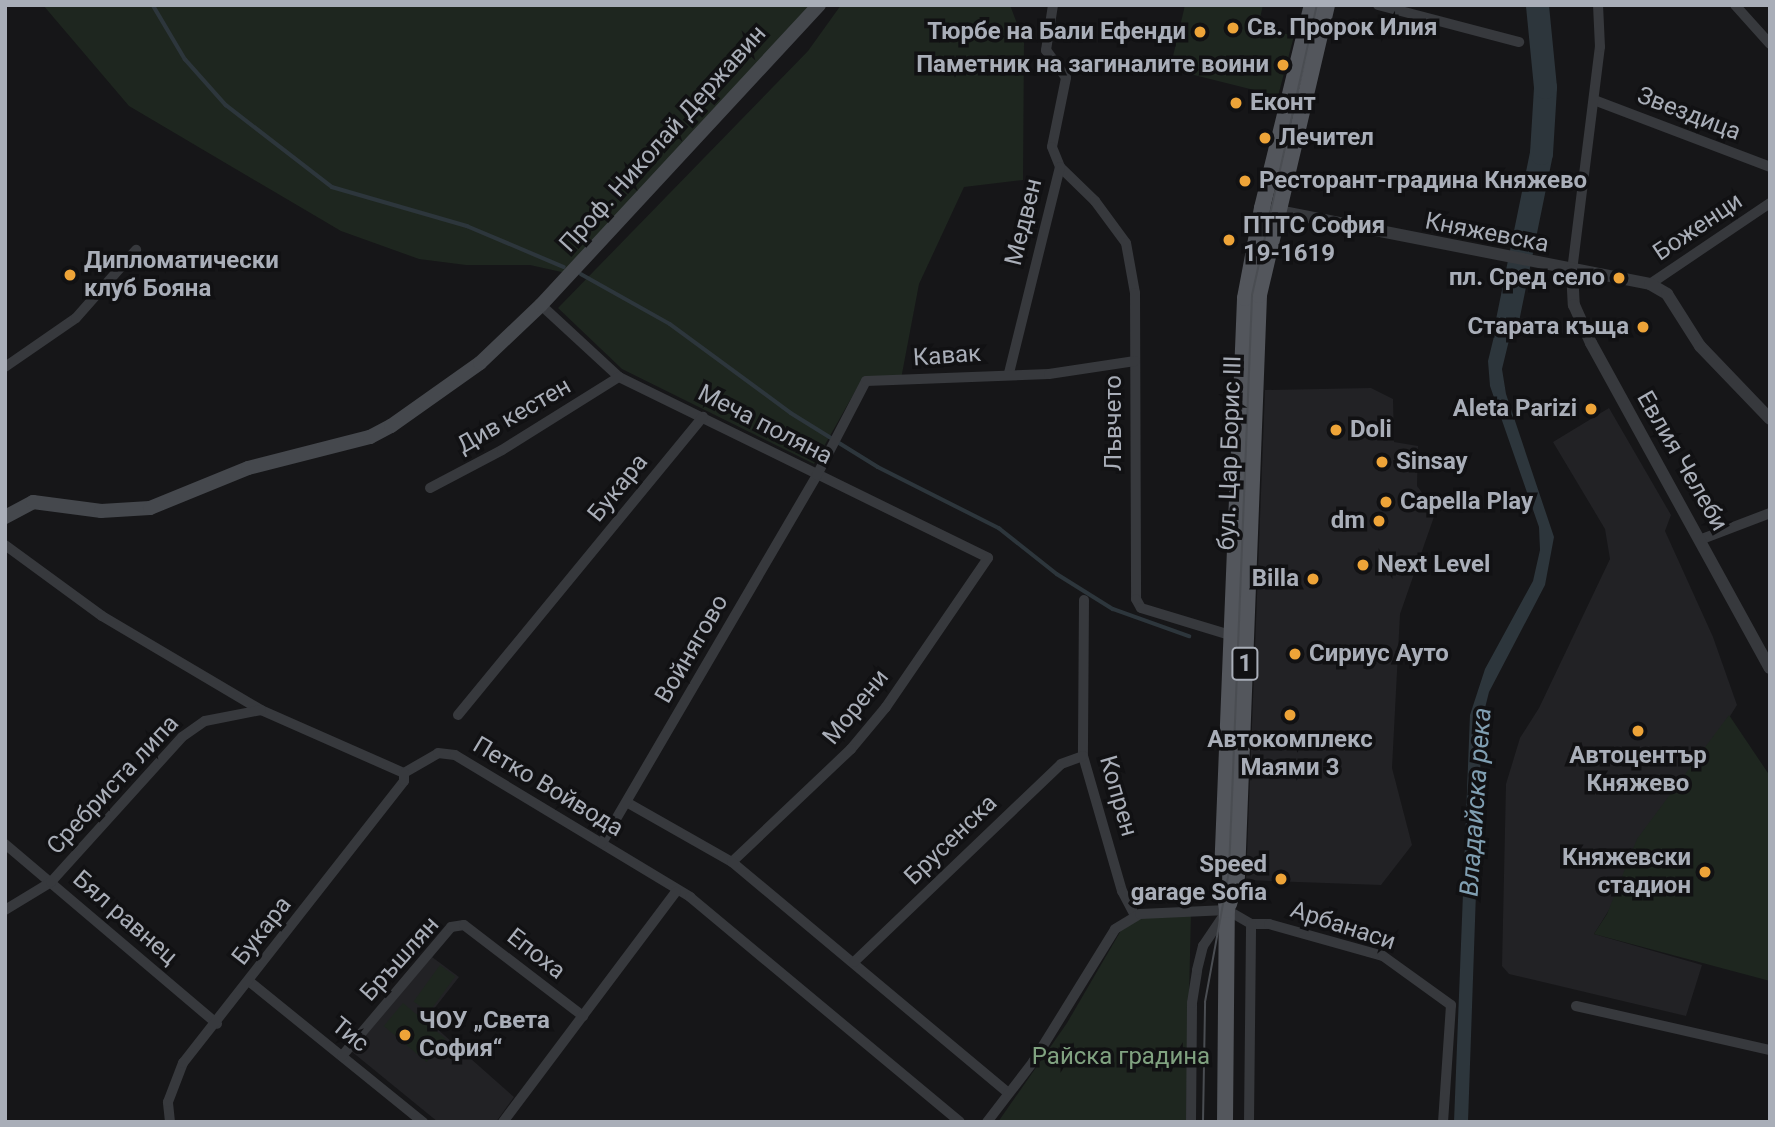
<!DOCTYPE html>
<html>
<head>
<meta charset="utf-8">
<style>
  body { margin:0 }
  #map { position:relative; width:1775px; height:1127px; overflow:hidden; background:#161618; font-family:Roboto,sans-serif }
  div>[style] { position:absolute }
  .built>* { inset:0; background:#222225 }
  .green>* { inset:0; background:#1e261f; transform-origin:0 0 }
  .water>* { inset:0; background:#2d363c }
  .stream>* { height:3.5px; margin:-1.75px; padding:0 1.75px; transform-origin:1.75px; border-radius:1.75px; background:#2d363c }
  .river>* { height:23px; margin:-11.5px; padding:0 11.5px; transform-origin:11.5px; border-radius:11.5px; background:#2d363c }
  .minor>* { height:10px; margin:-5px; padding:0 5px; transform-origin:5px; border-radius:5px; background:#37393d }
  .tertiary>* { height:12px; margin:-6px; padding:0 6px; transform-origin:6px; border-radius:6px; background:#37393d }
  .secondary>* { height:14px; margin:-7px; padding:0 7px; transform-origin:7px; border-radius:7px; background:#45484d }
  .primary>* { height:16px; margin:-8px; padding:0 8px; transform-origin:8px; border-radius:8px; background:#53565c }
  .tram>* { height:2px; margin:-1px; padding:0 1px; transform-origin:1px; border-radius:1px; background:#4a4d52 }
  .dots>* { width:19px; height:19px; translate:-50% -50%; box-sizing:border-box; border:4px solid #111113; border-radius:50% }
  span { translate:-50% -50%; white-space:nowrap; text-align:center; line-height:1.15; -webkit-text-stroke:7px #111113; paint-order:stroke }
  .shield-label span { padding:2px 5px; background:#111113; border:2px solid; border-radius:5px; -webkit-text-stroke-width:0 }
  .shield-label { font-size:23px; color:#a9aeb8; font-weight:700 }
  .poi-label { font-size:24px; color:#a9aeb8; font-weight:700 }
  .left { translate:0 -50%; text-align:left }
  .right { translate:-100% -50%; text-align:right }
  .street-label { font-size:24px; color:#a9aeb8 }
  .park-label { font-size:24px; color:#80a280 }
  .water-label { font-size:26px; color:#809fb2; font-style:italic }
  .frame { position:absolute; inset:0; border:7px solid #a9aeb8; pointer-events:none }
</style>
</head>
<body>
<div id="map">
  <div class="built">
    <div style="clip-path:polygon(1371px 388px,1393px 399px,1394px 442px,1418px 446px,1417px 486px,1436px 511px,1400px 614px,1392px 768px,1412px 845px,1381px 885px,1246px 880px,1265px 390px)"></div>
    <div style="clip-path:polygon(1609px 408px,1671px 515px,1665px 531px,1713px 637px,1737px 705px,1594px 934px,1702px 965px,1686px 1016px,1509px 974px,1502px 966px,1506px 784px,1520px 738px,1539px 708px,1610px 559px,1605px 529px,1553px 442px)"></div>
    <div style="clip-path:polygon(432px 957px,459px 977px,426px 1019px,514px 1097px,496px 1122px,438px 1122px,351px 1051px)"></div>
  </div>
  <div class="green">
    <div style="clip-path:polygon(43px 5px,815px 5px,566px 273px,530px 265px,466px 265px,419px 259px,341px 231px,129px 106px)"></div>
    <div style="clip-path:polygon(841px 5px,1010px 5px,1024px 42px,1023px 180px,964px 187px,919px 284px,901px 379px,861px 381px,814px 464px,622px 369px,558px 308px,808px 51px)"></div>
    <div style="clip-path:polygon(1185px 5px,1263px 5px,1258px 27px,1294px 36px,1278px 96px,1170px 69px)"></div>
    <div style="clip-path:polygon(1729px 715px,1770px 776px,1770px 981px,1594px 934px,1607px 914px,1637px 839px)"></div>
    <div style="clip-path:polygon(1191px 913px,1186px 1122px,998px 1122px,1067px 1023px,1123px 927px,1147px 916px)"></div>
    <div style="left:440px;top:965px;width:19px;height:45px;rotate:36deg"></div>
    <div style="left:403px;top:1003px;width:56px;height:30px;rotate:40deg"></div>
  </div>
  <div class="water">
    <div style="clip-path:polygon(1506px 287px,1521px 291px,1502px 369px,1506px 394px,1554px 537px,1545px 585px,1489px 692px,1482px 720px,1468px 1122px,1454px 1122px,1470px 715px,1485px 669px,1533px 581px,1540px 550px,1539px 527px,1490px 386px,1488px 361px)"></div>
  </div>
  <div class="stream">
    <div style="left:153px;top:5px;width:63px;rotate:59.3deg"></div>
    <div style="left:185px;top:59px;width:62px;rotate:48.3deg"></div>
    <div style="left:226px;top:105px;width:134px;rotate:37.7deg"></div>
    <div style="left:332px;top:187px;width:141px;rotate:16.1deg"></div>
    <div style="left:467px;top:226px;width:105px;rotate:22.9deg"></div>
    <div style="left:581px;top:274px;width:102px;rotate:29.3deg"></div>
    <div style="left:670px;top:324px;width:150px;rotate:36.3deg"></div>
    <div style="left:791px;top:413px;width:102px;rotate:31.8deg"></div>
    <div style="left:878px;top:467px;width:136px;rotate:26.8deg"></div>
    <div style="left:999px;top:528px;width:74px;rotate:38.4deg"></div>
    <div style="left:1057px;top:574px;width:66px;rotate:32deg"></div>
    <div style="left:1113px;top:609px;width:81px;rotate:19.6deg"></div>
  </div>
  <div class="river">
    <div style="left:1507px;top:320px;width:170px;rotate:-78.5deg"></div>
    <div style="left:1541px;top:153px;width:66px;rotate:-86.5deg"></div>
    <div style="left:1545px;top:87px;width:82px;rotate:-95.6deg"></div>
  </div>
  <div class="minor">
    <div style="left:1053px;top:5px;width:46px;rotate:98.8deg"></div>
    <div style="left:1046px;top:50px;width:34px;rotate:54deg"></div>
    <div style="left:1066px;top:78px;width:70px;rotate:101.5deg"></div>
    <div style="left:1052px;top:147px;width:22px;rotate:68deg"></div>
    <div style="left:1060px;top:167px;width:49px;rotate:44.2deg"></div>
    <div style="left:1095px;top:201px;width:52px;rotate:53.6deg"></div>
    <div style="left:1126px;top:243px;width:51px;rotate:79.8deg"></div>
    <div style="left:1135px;top:293px;width:306px;rotate:89.8deg"></div>
    <div style="left:1136px;top:599px;width:10px;rotate:61deg"></div>
    <div style="left:1141px;top:608px;width:96px;rotate:16.9deg"></div>
    <div style="left:1378px;top:5px;width:146px;rotate:14.7deg"></div>
    <div style="left:1735px;top:5px;width:52px;rotate:48.1deg"></div>
    <div style="left:1594px;top:100px;width:188px;rotate:20.8deg"></div>
    <div style="left:1572px;top:271px;width:226px;rotate:-82.9deg"></div>
    <div style="left:1600px;top:47px;width:42px;rotate:-92.7deg"></div>
    <div style="left:1650px;top:284px;width:145px;rotate:-34deg"></div>
    <div style="left:541px;top:305px;width:106px;rotate:42.7deg"></div>
    <div style="left:619px;top:377px;width:411px;rotate:26.1deg"></div>
    <div style="left:988px;top:558px;width:181px;rotate:124.4deg"></div>
    <div style="left:886px;top:707px;width:55px;rotate:129.8deg"></div>
    <div style="left:851px;top:749px;width:164px;rotate:136.5deg"></div>
    <div style="left:5px;top:367px;width:86px;rotate:-34.6deg"></div>
    <div style="left:76px;top:318px;width:91px;rotate:-48.6deg"></div>
    <div style="left:1009px;top:373px;width:212px;rotate:-76.1deg"></div>
    <div style="left:430px;top:488px;width:81px;rotate:-27.8deg"></div>
    <div style="left:502px;top:450px;width:138px;rotate:-32deg"></div>
    <div style="left:1702px;top:539px;width:73px;rotate:-20.9deg"></div>
    <div style="left:5px;top:545px;width:120px;rotate:36.2deg"></div>
    <div style="left:102px;top:616px;width:185px;rotate:30.6deg"></div>
    <div style="left:261px;top:710px;width:156px;rotate:23.8deg"></div>
    <div style="left:1084px;top:600px;width:156px;rotate:90.4deg"></div>
    <div style="left:1083px;top:756px;width:141px;rotate:73.9deg"></div>
    <div style="left:1122px;top:891px;width:27px;rotate:62deg"></div>
    <div style="left:458px;top:715px;width:386px;rotate:-50.6deg"></div>
    <div style="left:404px;top:773px;width:39px;rotate:-30deg"></div>
    <div style="left:438px;top:753px;width:17px;rotate:7deg"></div>
    <div style="left:455px;top:755px;width:275px;rotate:31.1deg"></div>
    <div style="left:690px;top:897px;width:351px;rotate:39.8deg"></div>
    <div style="left:628px;top:803px;width:120px;rotate:29.6deg"></div>
    <div style="left:732px;top:862px;width:360px;rotate:39.9deg"></div>
    <div style="left:602px;top:843px;width:426px;rotate:-59.7deg"></div>
    <div style="left:817px;top:475px;width:106px;rotate:-62.5deg"></div>
    <div style="left:866px;top:381px;width:183px;rotate:-2.2deg"></div>
    <div style="left:1049px;top:374px;width:87px;rotate:-8.6deg"></div>
    <div style="left:5px;top:844px;width:278px;rotate:40.3deg"></div>
    <div style="left:5px;top:910px;width:54px;rotate:-31.3deg"></div>
    <div style="left:51px;top:882px;width:195px;rotate:-47.9deg"></div>
    <div style="left:182px;top:737px;width:28px;rotate:-35deg"></div>
    <div style="left:205px;top:721px;width:57px;rotate:-11.1deg"></div>
    <div style="left:1227px;top:910px;width:28px;rotate:30deg"></div>
    <div style="left:1251px;top:924px;width:18px"></div>
    <div style="left:1269px;top:924px;width:118px;rotate:15.7deg"></div>
    <div style="left:1383px;top:956px;width:84px;rotate:35.8deg"></div>
    <div style="left:1451px;top:1005px;width:117px;rotate:93.9deg"></div>
    <div style="left:854px;top:962px;width:286px;rotate:-43.7deg"></div>
    <div style="left:1061px;top:764px;width:23px;rotate:-20deg"></div>
    <div style="left:250px;top:982px;width:223px;rotate:39deg"></div>
    <div style="left:1576px;top:1006px;width:199px;rotate:12.8deg"></div>
    <div style="left:342px;top:1056px;width:169px;rotate:-49.8deg"></div>
    <div style="left:451px;top:927px;width:13px;rotate:-9deg"></div>
    <div style="left:464px;top:925px;width:150px;rotate:37.4deg"></div>
    <div style="left:170px;top:1122px;width:20px;rotate:-96deg"></div>
    <div style="left:168px;top:1102px;width:42px;rotate:-69deg"></div>
    <div style="left:183px;top:1063px;width:358px;rotate:-51.9deg"></div>
    <div style="left:404px;top:781px;width:8px;rotate:-90deg"></div>
    <div style="left:503px;top:1122px;width:288px;rotate:-53.1deg"></div>
    <div style="left:987px;top:1122px;width:76px;rotate:-52.5deg"></div>
    <div style="left:1033px;top:1062px;width:156px;rotate:-58.3deg"></div>
    <div style="left:1115px;top:929px;width:29px;rotate:-31deg"></div>
    <div style="left:1140px;top:914px;width:87px;rotate:-2.6deg"></div>
    <div style="left:1191px;top:1122px;width:119px;rotate:-89.5deg"></div>
    <div style="left:1192px;top:1003px;width:33px;rotate:-81deg"></div>
    <div style="left:1197px;top:970px;width:25px;rotate:-76deg"></div>
    <div style="left:1203px;top:946px;width:41px;rotate:-55.9deg"></div>
    <div style="left:1249px;top:1122px;width:198px;rotate:-89.4deg"></div>
  </div>
  <div class="tertiary">
    <div style="left:1273px;top:210px;width:384px;rotate:11.1deg"></div>
    <div style="left:1650px;top:284px;width:20px;rotate:30deg"></div>
    <div style="left:1667px;top:294px;width:62px;rotate:57.6deg"></div>
    <div style="left:1700px;top:346px;width:101px;rotate:46.2deg"></div>
    <div style="left:1572px;top:271px;width:34px;rotate:87deg"></div>
    <div style="left:1574px;top:305px;width:42px;rotate:65.9deg"></div>
    <div style="left:1591px;top:343px;width:371px;rotate:61.2deg"></div>
  </div>
  <div class="secondary">
    <div style="left:5px;top:517px;width:32px;rotate:-28deg"></div>
    <div style="left:33px;top:502px;width:69px;rotate:7.5deg"></div>
    <div style="left:101px;top:511px;width:49px;rotate:-3.5deg"></div>
    <div style="left:150px;top:508px;width:106px;rotate:-22.2deg"></div>
    <div style="left:248px;top:468px;width:126px;rotate:-14.3deg"></div>
    <div style="left:370px;top:437px;width:24px;rotate:-28deg"></div>
    <div style="left:391px;top:426px;width:109px;rotate:-35.3deg"></div>
    <div style="left:480px;top:363px;width:84px;rotate:-43.6deg"></div>
    <div style="left:541px;top:305px;width:409px;rotate:-47.2deg"></div>
  </div>
  <div class="primary">
    <div style="left:1229px;top:904px;width:29px;rotate:-74deg"></div>
    <div style="left:1237px;top:876px;width:581px;rotate:-87.83deg"></div>
    <div style="left:1259px;top:295px;width:298px;rotate:-76.8deg"></div>
    <div style="left:1225px;top:1122px;width:212px;rotate:-89.5deg"></div>
    <div style="left:1227px;top:910px;width:36px;rotate:-98deg"></div>
    <div style="left:1222px;top:874px;width:576px;rotate:-87.71deg"></div>
    <div style="left:1245px;top:298px;width:92px;rotate:-79.3deg"></div>
    <div style="left:1262px;top:208px;width:209px;rotate:-76.2deg"></div>
  </div>
  <div class="tram">
    <div style="left:1203px;top:1122px;width:120px;rotate:-89deg"></div>
    <div style="left:1205px;top:1002px;width:133px;rotate:-79.6deg"></div>
    <div style="left:1229px;top:871px;width:576px;rotate:-87.71deg"></div>
    <div style="left:1252px;top:295px;width:297px;rotate:-77.4deg"></div>
  </div>
  <div class="dots">
    <div style="left:1233px;top:28px;background:#eea438"></div>
    <div style="left:1200px;top:32px;background:#eea438"></div>
    <div style="left:1283px;top:65px;background:#eea438"></div>
    <div style="left:1236px;top:103px;background:#eea438"></div>
    <div style="left:1265px;top:138px;background:#eea438"></div>
    <div style="left:1245px;top:181px;background:#eea438"></div>
    <div style="left:1229px;top:240px;background:#eea438"></div>
    <div style="left:70px;top:275px;background:#eea438"></div>
    <div style="left:1619px;top:278px;background:#eea438"></div>
    <div style="left:1643px;top:327px;background:#eea438"></div>
    <div style="left:1591px;top:409px;background:#eea438"></div>
    <div style="left:1336px;top:430px;background:#eea438"></div>
    <div style="left:1382px;top:462px;background:#eea438"></div>
    <div style="left:1386px;top:502px;background:#eea438"></div>
    <div style="left:1379px;top:521px;background:#eea438"></div>
    <div style="left:1363px;top:565px;background:#eea438"></div>
    <div style="left:1313px;top:579px;background:#eea438"></div>
    <div style="left:1295px;top:654px;background:#eea438"></div>
    <div style="left:1290px;top:715px;background:#eea438"></div>
    <div style="left:1638px;top:731px;background:#eea438"></div>
    <div style="left:1705px;top:872px;background:#eea438"></div>
    <div style="left:1281px;top:879px;background:#eea438"></div>
    <div style="left:405px;top:1035px;background:#eea438"></div>
  </div>
  <div class="shield-label">
    <span style="left:1245px;top:664px">1</span>
  </div>
  <div class="poi-label">
    <span class="left" style="left:1247px;top:28px">Св. Пророк Илия</span>
    <span class="right" style="left:1186px;top:32px">Тюрбе на Бали Ефенди</span>
    <span class="right" style="left:1269px;top:65px">Паметник на загиналите воини</span>
    <span class="left" style="left:1250px;top:103px">Еконт</span>
    <span class="left" style="left:1279px;top:138px">Лечител</span>
    <span class="left" style="left:1259px;top:181px">Ресторант-градина Княжево</span>
    <span class="left" style="left:1243px;top:240px">ПТТС София<br>19-1619</span>
    <span class="left" style="left:84px;top:275px">Дипломатически<br>клуб Бояна</span>
    <span class="right" style="left:1605px;top:278px">пл. Сред село</span>
    <span class="right" style="left:1629px;top:327px">Старата къща</span>
    <span class="right" style="left:1577px;top:409px">Aleta Parizi</span>
    <span class="left" style="left:1350px;top:430px">Doli</span>
    <span class="left" style="left:1396px;top:462px">Sinsay</span>
    <span class="left" style="left:1400px;top:502px">Capella Play</span>
    <span class="right" style="left:1365px;top:521px">dm</span>
    <span class="left" style="left:1377px;top:565px">Next Level</span>
    <span class="right" style="left:1299px;top:579px">Billa</span>
    <span class="left" style="left:1309px;top:654px">Сириус Ауто</span>
    <span style="left:1290px;top:754px">Автокомплекс<br>Маями 3</span>
    <span style="left:1638px;top:770px">Автоцентър<br>Княжево</span>
    <span class="right" style="left:1691px;top:872px">Княжевски<br>стадион</span>
    <span class="right" style="left:1267px;top:879px">Speed<br>garage Sofia</span>
    <span class="left" style="left:419px;top:1035px">ЧОУ „Света<br>София“</span>
  </div>
  <div class="street-label">
    <span style="left:1689px;top:114px;rotate:21deg">Звездица</span>
    <span style="left:663px;top:139px;rotate:-48deg">Проф. Николай Державин</span>
    <span style="left:1024px;top:222px;rotate:-76deg">Медвен</span>
    <span style="left:1698px;top:227px;rotate:-34deg">Боженци</span>
    <span style="left:1487px;top:233px;rotate:11deg">Княжевска</span>
    <span style="left:947px;top:356px;rotate:-4deg">Кавак</span>
    <span style="left:514px;top:416px;rotate:-30deg">Див кестен</span>
    <span style="left:1114px;top:423px;rotate:-90deg">Лъвчето</span>
    <span style="left:765px;top:425px;rotate:27deg">Меча поляна</span>
    <span style="left:1230px;top:453px;rotate:-88deg">бул. Цар Борис III</span>
    <span style="left:1682px;top:461px;rotate:60deg">Евлия Челеби</span>
    <span style="left:618px;top:488px;rotate:-51deg">Букара</span>
    <span style="left:692px;top:649px;rotate:-60deg">Войнягово</span>
    <span style="left:856px;top:707px;rotate:-51deg">Морени</span>
    <span style="left:113px;top:785px;rotate:-47deg">Сребриста липа</span>
    <span style="left:548px;top:787px;rotate:31deg">Петко Войвода</span>
    <span style="left:1118px;top:796px;rotate:74deg">Копрен</span>
    <span style="left:951px;top:840px;rotate:-44deg">Брусенска</span>
    <span style="left:125px;top:918px;rotate:41deg">Бял равнец</span>
    <span style="left:1343px;top:926px;rotate:18deg">Арбанаси</span>
    <span style="left:262px;top:931px;rotate:-52deg">Букара</span>
    <span style="left:536px;top:954px;rotate:38deg">Епоха</span>
    <span style="left:400px;top:959px;rotate:-48deg">Бръшлян</span>
    <span style="left:350px;top:1035px;rotate:39deg">Тис</span>
  </div>
  <div class="park-label">
    <span style="left:1121px;top:1057px">Райска градина</span>
  </div>
  <div class="water-label">
    <span style="left:1476px;top:802px;rotate:-86deg">Владайска река</span>
  </div>
  <div class="frame"></div>
</div>
</body>
</html>
